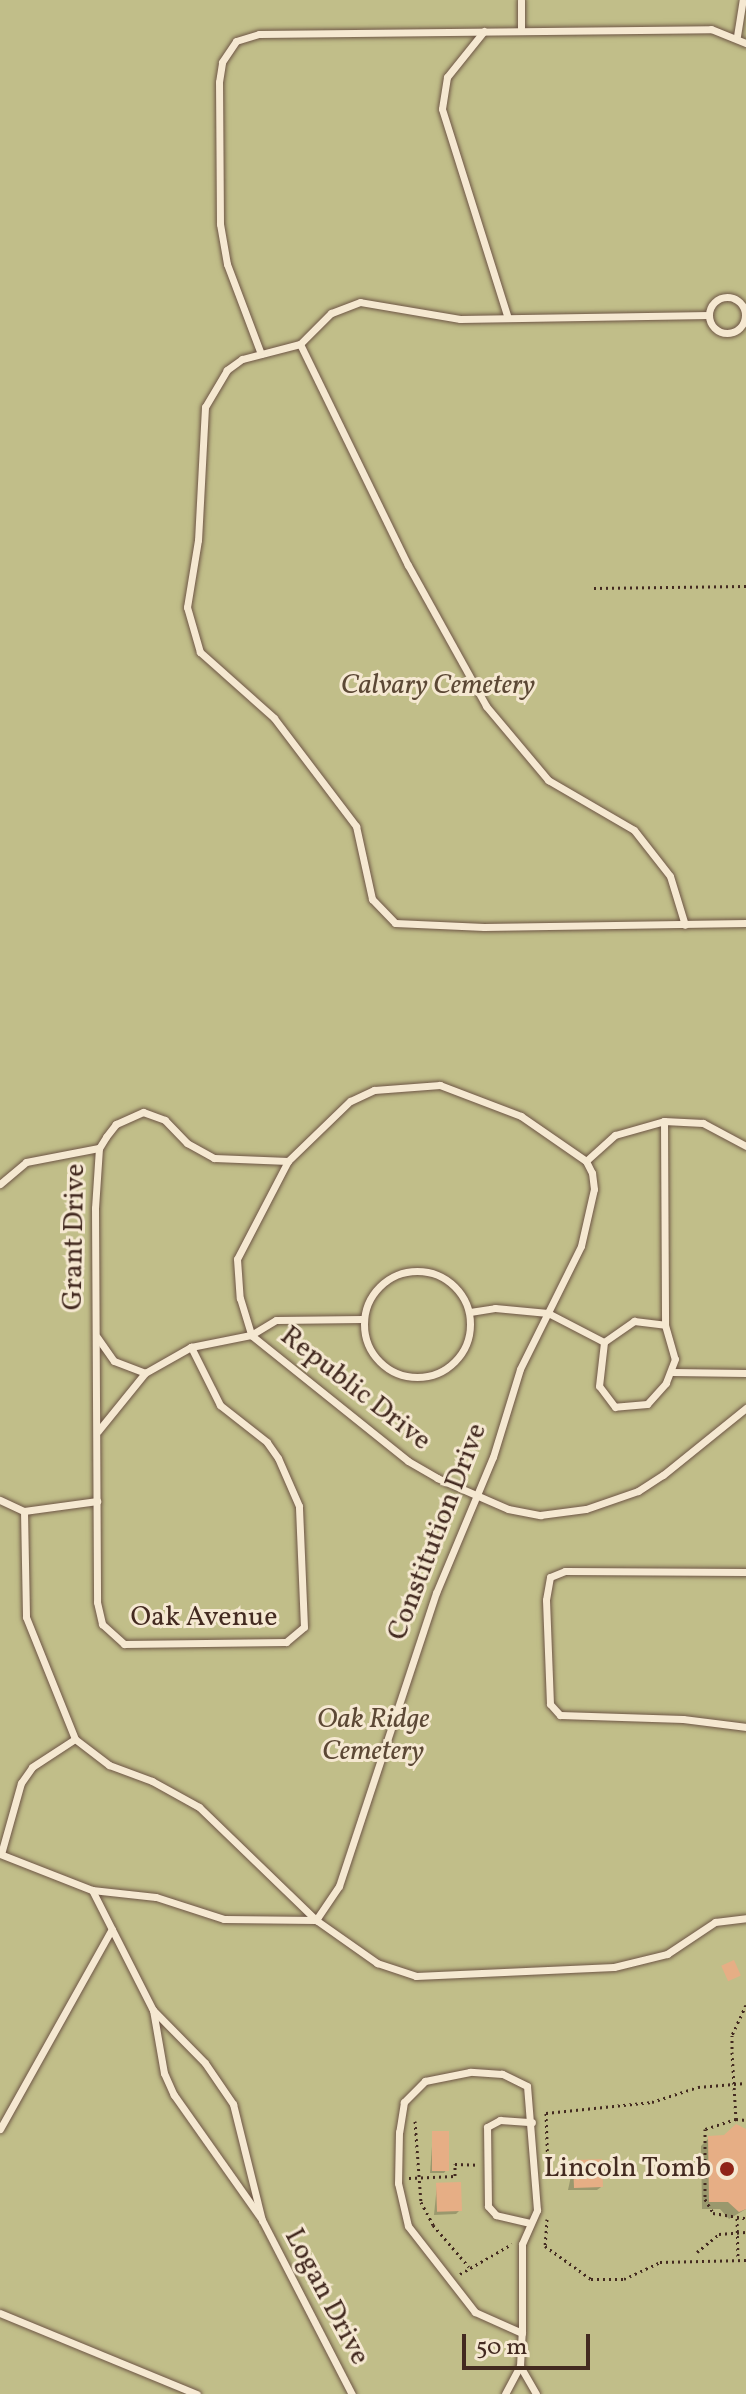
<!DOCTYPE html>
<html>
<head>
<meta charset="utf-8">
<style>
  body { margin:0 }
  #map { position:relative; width:746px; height:2394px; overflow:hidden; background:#efdcb8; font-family:Vollkorn,serif }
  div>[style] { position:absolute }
  .green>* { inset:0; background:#c1be89; transform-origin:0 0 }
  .shadow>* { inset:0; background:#0003 }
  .building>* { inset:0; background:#e6ae85; transform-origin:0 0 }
  .path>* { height:3px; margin-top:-1.5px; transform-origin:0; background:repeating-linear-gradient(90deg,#432a20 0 2px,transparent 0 6px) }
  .roads { filter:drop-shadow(0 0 2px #6e5646) drop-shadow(0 0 2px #6e5646) }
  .service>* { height:7px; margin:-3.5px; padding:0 3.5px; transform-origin:3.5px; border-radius:3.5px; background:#f5e8d1 }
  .service>.ring { margin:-3.5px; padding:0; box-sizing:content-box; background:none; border:7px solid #f5e8d1; border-radius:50% }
  .dots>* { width:22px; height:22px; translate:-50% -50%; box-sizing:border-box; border:4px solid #f5e8d1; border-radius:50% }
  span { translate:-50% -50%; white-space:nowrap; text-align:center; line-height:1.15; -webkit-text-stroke:6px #f5e8d1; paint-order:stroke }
  .park-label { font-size:28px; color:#5c4835; font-style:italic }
  .street-label { font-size:28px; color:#432a20 }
  .poi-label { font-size:28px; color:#432a20 }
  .right { translate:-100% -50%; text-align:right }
  .scale { position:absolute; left:462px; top:2334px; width:128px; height:36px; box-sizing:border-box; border:4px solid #432a20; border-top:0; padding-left:10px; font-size:24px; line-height:28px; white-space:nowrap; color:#432a20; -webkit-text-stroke:6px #f5e8d1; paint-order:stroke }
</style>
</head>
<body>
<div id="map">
  <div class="green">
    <div style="left:0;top:0;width:746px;height:2394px"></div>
  </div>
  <div class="shadow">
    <div style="clip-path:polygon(433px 2133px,447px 2169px,444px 2173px,430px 2173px)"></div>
    <div style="clip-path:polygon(746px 2137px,746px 2209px,729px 2219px,720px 2209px,702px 2209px,701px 2146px,709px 2138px)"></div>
    <div style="clip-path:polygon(574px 2162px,601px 2187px,597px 2190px,568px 2190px)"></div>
    <div style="clip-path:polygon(437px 2185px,460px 2210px,456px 2214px,434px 2215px)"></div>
  </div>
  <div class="building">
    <div style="left:734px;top:1960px;width:17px;height:14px;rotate:66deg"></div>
    <div style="clip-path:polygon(736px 2124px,746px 2129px,746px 2209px,739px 2212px,728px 2202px,709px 2202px,708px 2136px,724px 2135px)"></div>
    <div style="left:432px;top:2131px;width:17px;height:40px"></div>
    <div style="left:602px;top:2159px;width:28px;height:29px;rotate:88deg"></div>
    <div style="left:461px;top:2182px;width:29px;height:25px;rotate:88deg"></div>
  </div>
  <div class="path">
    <div style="left:594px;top:588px;width:152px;rotate:-0.8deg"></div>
    <div style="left:746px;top:2005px;width:33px;rotate:115deg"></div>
    <div style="left:732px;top:2035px;width:17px;rotate:90deg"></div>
    <div style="left:732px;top:2052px;width:67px;rotate:86.6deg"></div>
    <div style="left:736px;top:2119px;width:10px;rotate:6deg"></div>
    <div style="left:546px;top:2113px;width:58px;rotate:88deg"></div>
    <div style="left:546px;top:2113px;width:107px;rotate:-5.9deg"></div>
    <div style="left:652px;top:2102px;width:48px;rotate:-18.1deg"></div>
    <div style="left:698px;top:2087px;width:48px;rotate:-4.8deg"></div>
    <div style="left:736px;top:2119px;width:33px;rotate:162deg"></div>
    <div style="left:705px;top:2129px;width:70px;rotate:90deg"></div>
    <div style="left:705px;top:2199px;width:16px;rotate:60deg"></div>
    <div style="left:713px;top:2213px;width:33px;rotate:9deg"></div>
    <div style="left:415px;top:2121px;width:81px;rotate:85.8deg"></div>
    <div style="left:421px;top:2202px;width:26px;rotate:62deg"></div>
    <div style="left:433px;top:2225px;width:55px;rotate:49.4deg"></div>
    <div style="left:409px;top:2178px;width:46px;rotate:-2.5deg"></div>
    <div style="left:455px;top:2176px;width:12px;rotate:-90deg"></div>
    <div style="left:455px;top:2164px;width:23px;rotate:2deg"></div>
    <div style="left:737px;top:2218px;width:40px;rotate:88.6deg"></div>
    <div style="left:547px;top:2219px;width:27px;rotate:94deg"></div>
    <div style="left:545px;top:2246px;width:57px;rotate:35.7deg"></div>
    <div style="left:591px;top:2279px;width:33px"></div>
    <div style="left:624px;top:2279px;width:40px;rotate:-25deg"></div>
    <div style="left:660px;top:2262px;width:86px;rotate:-1.3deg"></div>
    <div style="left:697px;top:2252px;width:28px;rotate:-39deg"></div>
    <div style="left:719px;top:2234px;width:27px;rotate:-4deg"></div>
    <div style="left:460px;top:2274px;width:60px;rotate:-30deg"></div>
  </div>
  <div class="roads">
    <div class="service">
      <div style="left:521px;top:0;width:30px;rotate:90deg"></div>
      <div style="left:484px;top:31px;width:59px;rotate:128.8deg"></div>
      <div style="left:447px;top:77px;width:32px;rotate:99deg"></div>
      <div style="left:442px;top:109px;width:219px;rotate:72.5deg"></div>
      <div style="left:737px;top:36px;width:36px;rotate:-81deg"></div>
      <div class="ring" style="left:709px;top:297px;width:29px;height:29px"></div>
      <div style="left:709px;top:315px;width:249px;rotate:179.1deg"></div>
      <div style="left:460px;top:319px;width:101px;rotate:-170.4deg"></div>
      <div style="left:360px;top:302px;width:31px;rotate:159deg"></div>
      <div style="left:331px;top:313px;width:44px;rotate:135deg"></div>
      <div style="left:300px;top:344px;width:60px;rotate:165.5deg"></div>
      <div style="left:242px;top:359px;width:19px;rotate:144deg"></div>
      <div style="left:227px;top:370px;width:43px;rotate:120.7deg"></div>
      <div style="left:205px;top:407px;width:133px;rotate:93deg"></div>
      <div style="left:198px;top:540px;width:68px;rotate:99.3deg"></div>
      <div style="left:187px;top:607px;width:47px;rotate:73.9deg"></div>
      <div style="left:200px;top:652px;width:99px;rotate:41.7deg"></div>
      <div style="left:274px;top:718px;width:136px;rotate:52.8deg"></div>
      <div style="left:356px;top:826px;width:75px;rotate:77.6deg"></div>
      <div style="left:372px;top:899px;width:33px;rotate:46deg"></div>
      <div style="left:395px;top:923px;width:89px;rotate:2.6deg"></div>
      <div style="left:484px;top:927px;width:262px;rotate:-0.9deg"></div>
      <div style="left:300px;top:344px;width:246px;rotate:64deg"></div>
      <div style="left:408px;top:565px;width:161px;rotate:61deg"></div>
      <div style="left:486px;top:706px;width:97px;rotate:50deg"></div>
      <div style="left:548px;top:780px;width:99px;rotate:30.2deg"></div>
      <div style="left:634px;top:830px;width:58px;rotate:52deg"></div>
      <div style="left:670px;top:876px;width:51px;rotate:73deg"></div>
      <div style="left:261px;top:354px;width:96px;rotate:-110.7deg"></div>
      <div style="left:227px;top:264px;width:41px;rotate:-99.9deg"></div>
      <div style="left:220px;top:224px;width:142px;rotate:-90.4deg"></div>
      <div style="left:219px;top:82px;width:20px;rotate:-81deg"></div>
      <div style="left:222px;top:62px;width:25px;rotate:-56deg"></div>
      <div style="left:236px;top:41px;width:24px;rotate:-17deg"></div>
      <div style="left:259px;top:34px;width:452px;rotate:-0.6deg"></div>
      <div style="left:711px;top:29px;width:38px;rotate:22deg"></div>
      <div style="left:664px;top:1121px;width:204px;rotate:89.7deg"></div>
      <div style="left:665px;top:1325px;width:35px;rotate:74deg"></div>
      <div style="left:675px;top:1359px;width:26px;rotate:111deg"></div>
      <div style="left:666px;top:1383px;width:28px;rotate:132deg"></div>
      <div style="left:647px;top:1404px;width:32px;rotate:175deg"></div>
      <div style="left:615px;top:1407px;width:26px;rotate:-127deg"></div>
      <div style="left:599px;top:1386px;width:44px;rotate:-83.5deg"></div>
      <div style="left:604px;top:1342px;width:37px;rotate:-35deg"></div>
      <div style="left:634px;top:1321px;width:31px;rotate:7deg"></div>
      <div style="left:288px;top:1161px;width:110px;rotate:117.5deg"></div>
      <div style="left:237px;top:1259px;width:39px;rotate:86deg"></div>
      <div style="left:240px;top:1298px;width:39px;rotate:73deg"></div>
      <div style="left:251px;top:1335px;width:201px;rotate:38.7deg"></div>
      <div style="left:408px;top:1461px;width:34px;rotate:30deg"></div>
      <div style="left:437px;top:1478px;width:77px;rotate:23.6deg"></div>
      <div style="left:508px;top:1509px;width:33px;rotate:11deg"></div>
      <div style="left:540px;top:1515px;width:46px;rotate:-7.4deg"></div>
      <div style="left:586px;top:1509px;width:55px;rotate:-19.1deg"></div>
      <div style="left:638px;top:1491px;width:30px;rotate:-33deg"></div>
      <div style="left:663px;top:1475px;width:107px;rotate:-38.9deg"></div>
      <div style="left:586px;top:1161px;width:39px;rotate:-42deg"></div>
      <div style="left:615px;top:1135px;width:51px;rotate:-15.9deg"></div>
      <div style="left:664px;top:1121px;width:39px;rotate:3deg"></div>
      <div style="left:703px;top:1123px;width:49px;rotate:28.1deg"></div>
      <div style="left:0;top:1184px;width:34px;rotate:-40deg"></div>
      <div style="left:26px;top:1162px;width:74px;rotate:-10.9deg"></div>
      <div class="ring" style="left:364px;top:1271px;width:99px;height:99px"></div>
      <div style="left:470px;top:1312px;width:25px;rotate:-9deg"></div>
      <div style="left:495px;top:1308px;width:53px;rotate:5.4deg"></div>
      <div style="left:548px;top:1313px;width:63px;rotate:27.4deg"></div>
      <div style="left:97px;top:1337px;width:29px;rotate:55deg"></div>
      <div style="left:114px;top:1361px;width:33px;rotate:21deg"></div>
      <div style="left:672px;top:1372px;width:74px;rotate:0.8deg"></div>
      <div style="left:98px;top:1431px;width:75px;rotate:-51deg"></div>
      <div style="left:145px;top:1373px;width:53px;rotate:-29.5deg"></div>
      <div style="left:191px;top:1347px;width:61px;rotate:-11.3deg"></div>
      <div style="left:251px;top:1335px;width:29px;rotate:-31deg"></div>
      <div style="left:276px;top:1320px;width:87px;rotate:-0.7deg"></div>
      <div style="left:0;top:1500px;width:26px;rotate:25deg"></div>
      <div style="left:24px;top:1511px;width:74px;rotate:-7.8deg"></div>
      <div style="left:24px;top:1511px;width:106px;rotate:88.9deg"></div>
      <div style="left:26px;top:1617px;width:131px;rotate:68.1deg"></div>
      <div style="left:746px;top:1572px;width:181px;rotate:-179.7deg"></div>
      <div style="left:565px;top:1571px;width:16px;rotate:158deg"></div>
      <div style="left:550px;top:1577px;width:23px;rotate:100deg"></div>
      <div style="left:546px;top:1600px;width:104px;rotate:87.8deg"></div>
      <div style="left:550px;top:1704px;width:15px;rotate:48deg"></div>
      <div style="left:560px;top:1715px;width:123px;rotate:1.9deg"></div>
      <div style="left:683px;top:1719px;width:64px;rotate:7.2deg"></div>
      <div style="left:0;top:1854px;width:99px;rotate:21.4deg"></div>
      <div style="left:92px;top:1890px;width:135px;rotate:63.1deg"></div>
      <div style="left:153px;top:2010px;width:74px;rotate:45.5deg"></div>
      <div style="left:205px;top:2063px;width:50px;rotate:55.7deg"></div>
      <div style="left:233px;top:2104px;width:120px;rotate:76deg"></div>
      <div style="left:262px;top:2220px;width:196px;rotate:62.7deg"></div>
      <div style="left:1px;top:1854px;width:74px;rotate:-74.3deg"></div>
      <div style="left:21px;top:1783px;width:19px;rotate:-55deg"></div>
      <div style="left:32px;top:1767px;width:51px;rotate:-33.1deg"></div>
      <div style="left:75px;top:1739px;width:43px;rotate:37.4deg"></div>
      <div style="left:109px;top:1765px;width:46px;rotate:20.4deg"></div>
      <div style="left:152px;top:1781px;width:54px;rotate:29deg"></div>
      <div style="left:199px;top:1807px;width:163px;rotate:44deg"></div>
      <div style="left:316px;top:1920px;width:41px;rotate:-55.9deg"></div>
      <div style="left:339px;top:1886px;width:309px;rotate:-71.7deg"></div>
      <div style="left:436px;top:1593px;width:147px;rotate:-67.3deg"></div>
      <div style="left:493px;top:1457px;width:92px;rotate:-72.9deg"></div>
      <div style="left:520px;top:1369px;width:137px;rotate:-63.6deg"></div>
      <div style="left:581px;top:1246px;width:58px;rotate:-77.2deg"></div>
      <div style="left:594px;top:1189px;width:16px;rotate:-97deg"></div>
      <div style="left:592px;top:1173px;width:13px;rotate:-117deg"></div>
      <div style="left:586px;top:1161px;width:79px;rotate:-145.3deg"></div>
      <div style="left:521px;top:1116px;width:87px;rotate:-159.1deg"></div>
      <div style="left:440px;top:1085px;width:66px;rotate:175.7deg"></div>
      <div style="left:374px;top:1090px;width:26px;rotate:155deg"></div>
      <div style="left:350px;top:1101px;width:86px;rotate:135.9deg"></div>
      <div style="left:288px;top:1161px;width:74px;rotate:-177.7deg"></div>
      <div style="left:214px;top:1158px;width:31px;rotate:-151deg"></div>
      <div style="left:187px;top:1143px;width:32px;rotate:-134deg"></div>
      <div style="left:165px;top:1120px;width:23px;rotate:-160deg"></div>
      <div style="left:143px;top:1112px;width:30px;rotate:156deg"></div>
      <div style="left:116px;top:1124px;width:16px;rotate:128deg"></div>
      <div style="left:106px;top:1137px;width:13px;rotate:122deg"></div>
      <div style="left:99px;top:1148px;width:60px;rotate:93.8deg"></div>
      <div style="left:95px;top:1208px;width:394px;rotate:89.7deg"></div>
      <div style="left:97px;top:1602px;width:23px;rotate:77deg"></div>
      <div style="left:102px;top:1624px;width:30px;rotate:42deg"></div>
      <div style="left:124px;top:1644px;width:162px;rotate:-0.7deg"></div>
      <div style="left:286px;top:1642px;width:23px;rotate:-40deg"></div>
      <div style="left:304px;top:1627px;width:121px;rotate:-92.4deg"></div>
      <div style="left:299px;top:1506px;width:52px;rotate:-113.6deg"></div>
      <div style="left:278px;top:1458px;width:19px;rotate:-125deg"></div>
      <div style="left:267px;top:1442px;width:60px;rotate:-141.8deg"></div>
      <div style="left:220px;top:1405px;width:65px;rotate:-116.6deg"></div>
      <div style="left:92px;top:1890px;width:64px;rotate:6.2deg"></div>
      <div style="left:156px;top:1897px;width:71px;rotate:17.9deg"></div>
      <div style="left:224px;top:1919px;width:92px;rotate:0.6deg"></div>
      <div style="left:316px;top:1920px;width:75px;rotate:35.2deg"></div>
      <div style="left:377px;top:1963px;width:41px;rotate:18.4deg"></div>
      <div style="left:416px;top:1976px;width:198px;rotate:-2.6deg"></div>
      <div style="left:614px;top:1967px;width:55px;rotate:-13.8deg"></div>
      <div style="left:667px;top:1954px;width:58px;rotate:-33.7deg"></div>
      <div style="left:715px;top:1922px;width:31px;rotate:-7deg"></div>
      <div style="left:153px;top:2010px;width:64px;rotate:80.1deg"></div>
      <div style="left:164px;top:2073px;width:24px;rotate:66deg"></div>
      <div style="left:174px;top:2095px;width:149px;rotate:54.8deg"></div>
      <div style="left:0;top:2129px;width:229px;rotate:-60.8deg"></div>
      <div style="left:530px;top:2223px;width:35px;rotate:-167deg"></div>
      <div style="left:496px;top:2215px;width:12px;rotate:-132deg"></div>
      <div style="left:488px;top:2206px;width:79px;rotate:-90.7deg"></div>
      <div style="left:487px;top:2127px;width:15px;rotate:-28deg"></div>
      <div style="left:500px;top:2120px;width:32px;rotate:4deg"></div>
      <div style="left:0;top:2313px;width:213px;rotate:22.4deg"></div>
      <div style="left:520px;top:2366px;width:32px;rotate:60deg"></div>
      <div style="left:505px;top:2394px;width:32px;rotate:-62deg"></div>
      <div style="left:520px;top:2366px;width:33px;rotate:-87deg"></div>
      <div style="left:522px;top:2333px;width:89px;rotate:-90deg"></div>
      <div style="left:522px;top:2244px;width:37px;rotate:-66deg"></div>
      <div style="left:537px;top:2210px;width:124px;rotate:-94.6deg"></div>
      <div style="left:527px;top:2086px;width:28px;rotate:-154deg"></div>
      <div style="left:502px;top:2074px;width:32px;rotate:-176deg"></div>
      <div style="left:470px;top:2072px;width:46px;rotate:168.7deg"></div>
      <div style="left:425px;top:2081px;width:30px;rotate:135deg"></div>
      <div style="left:404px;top:2102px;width:30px;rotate:99deg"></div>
      <div style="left:399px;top:2132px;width:51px;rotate:91.1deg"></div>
      <div style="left:398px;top:2183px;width:44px;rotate:76.9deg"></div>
      <div style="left:408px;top:2226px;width:109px;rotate:52.1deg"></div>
      <div style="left:475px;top:2312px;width:51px;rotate:24.1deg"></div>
    </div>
  </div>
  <div class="dots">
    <div style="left:727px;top:2169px;background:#8f2418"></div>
  </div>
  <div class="park-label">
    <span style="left:438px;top:686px">Calvary Cemetery</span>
    <span style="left:373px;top:1736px">Oak Ridge<br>Cemetery</span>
  </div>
  <div class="street-label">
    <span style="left:75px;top:1237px;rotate:-89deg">Grant Drive</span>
    <span style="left:355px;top:1389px;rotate:38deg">Republic Drive</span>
    <span style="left:438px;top:1532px;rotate:-69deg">Constitution Drive</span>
    <span style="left:204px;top:1618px">Oak Avenue</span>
    <span style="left:326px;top:2297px;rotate:62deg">Logan Drive</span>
  </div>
  <div class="poi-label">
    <span class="right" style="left:711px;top:2169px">Lincoln Tomb</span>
  </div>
  <div class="scale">50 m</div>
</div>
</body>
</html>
